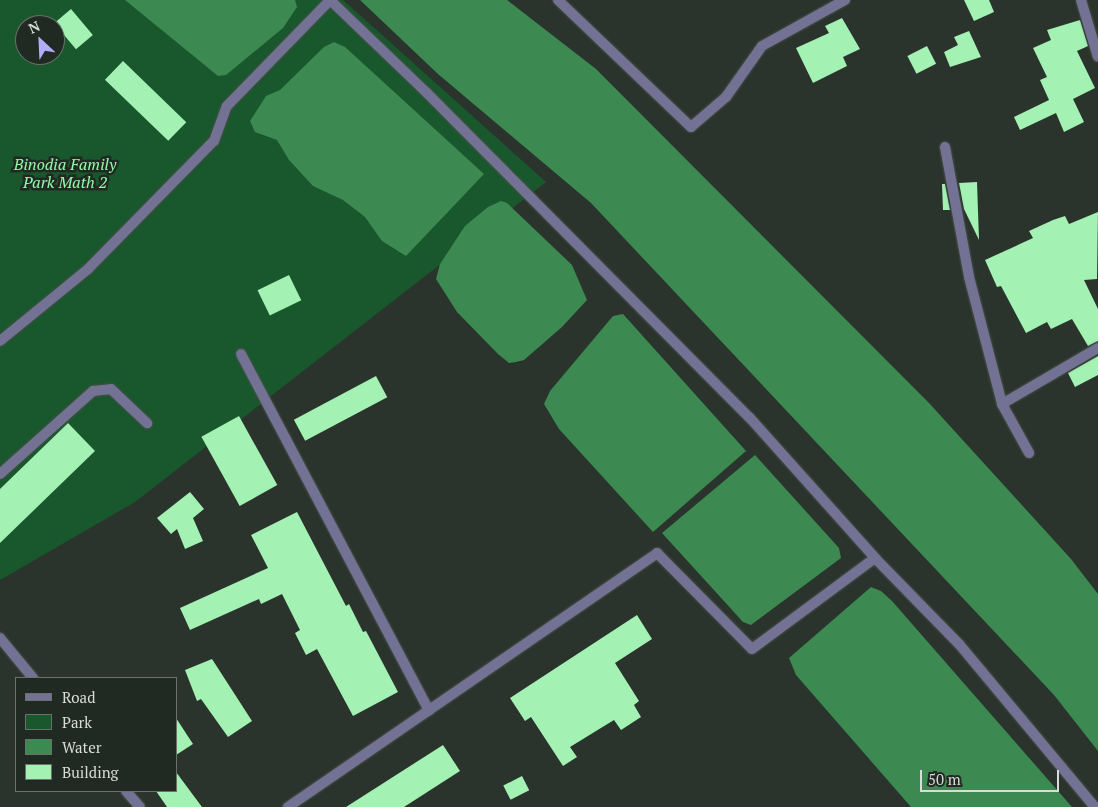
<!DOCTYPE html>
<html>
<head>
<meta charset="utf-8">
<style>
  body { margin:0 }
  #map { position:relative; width:1098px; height:807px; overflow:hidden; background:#2a342c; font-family:"PT Serif",serif }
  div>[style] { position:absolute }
  .green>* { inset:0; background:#19582d }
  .water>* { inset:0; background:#3c8951 }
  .building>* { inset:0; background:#a3f1b3; transform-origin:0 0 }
  .roads { filter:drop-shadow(0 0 1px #464f48) drop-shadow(0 0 1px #464f48) }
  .street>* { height:10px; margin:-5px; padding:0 5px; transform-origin:5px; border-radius:5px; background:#737294 }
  span { translate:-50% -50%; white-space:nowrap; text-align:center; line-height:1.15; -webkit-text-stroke:5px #212a22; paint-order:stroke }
  .park-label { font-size:16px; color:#93faab; font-style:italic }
  .legend { position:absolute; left:15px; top:677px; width:162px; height:115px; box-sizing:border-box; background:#212a22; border:1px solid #6a726b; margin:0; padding:6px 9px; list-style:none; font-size:15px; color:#d7ddd8 }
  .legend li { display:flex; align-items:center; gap:10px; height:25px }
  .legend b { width:25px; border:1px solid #6a726b }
  .north { position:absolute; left:15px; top:15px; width:50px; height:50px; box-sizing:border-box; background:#212a22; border:1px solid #6a726b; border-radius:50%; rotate:335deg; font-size:14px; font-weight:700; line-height:20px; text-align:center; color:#d7ddd8 }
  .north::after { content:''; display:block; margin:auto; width:18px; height:22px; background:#b1adfa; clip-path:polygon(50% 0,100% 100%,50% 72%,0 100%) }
  .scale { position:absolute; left:920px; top:770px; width:139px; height:22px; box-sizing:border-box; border:2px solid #d7ddd8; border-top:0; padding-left:6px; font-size:15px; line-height:18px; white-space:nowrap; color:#d7ddd8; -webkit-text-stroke:4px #212a22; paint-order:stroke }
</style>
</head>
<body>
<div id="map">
  <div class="green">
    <div style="clip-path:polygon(evenodd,0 0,343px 0,546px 182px,135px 502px,0 580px,0 0,25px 25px,55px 25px,55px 55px,25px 55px,25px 25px)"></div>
  </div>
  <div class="water">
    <div style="clip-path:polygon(125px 0,295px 0,297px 7px,283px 28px,226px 75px,218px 76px)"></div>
    <div style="clip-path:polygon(360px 0,507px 0,596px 69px,929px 403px,1071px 559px,1098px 594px,1098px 751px,1054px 695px,591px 203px,438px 74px)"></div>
    <div style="clip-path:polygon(334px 42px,345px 47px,484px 174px,406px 256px,382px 241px,365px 217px,343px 200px,313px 186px,289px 160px,277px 140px,255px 132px,250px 121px,266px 96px,280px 90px,324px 47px)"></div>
    <div style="clip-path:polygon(501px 201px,507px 203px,572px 265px,587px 300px,562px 327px,524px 360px,516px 362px,509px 363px,498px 354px,457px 312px,436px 279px,440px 264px,465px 226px,488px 207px)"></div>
    <div style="clip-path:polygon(623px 314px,746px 451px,653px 532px,559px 429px,544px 404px,550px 391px,613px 316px)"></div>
    <div style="clip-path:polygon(755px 455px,839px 548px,841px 558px,751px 625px,743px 622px,662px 533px)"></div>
    <div style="clip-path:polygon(871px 587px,881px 591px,892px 601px,1072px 807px,911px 807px,796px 675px,789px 658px)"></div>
  </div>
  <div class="building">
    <div style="clip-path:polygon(964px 0,989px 0,994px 12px,974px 21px)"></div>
    <div style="left:71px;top:9px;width:34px;height:22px;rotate:50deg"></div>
    <div style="clip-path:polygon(842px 18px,860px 49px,843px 57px,847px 66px,813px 83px,796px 48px,829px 33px,825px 26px)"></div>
    <div style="clip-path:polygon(1080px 20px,1088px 46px,1077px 51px,1095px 88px,1073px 99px,1084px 122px,1064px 132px,1056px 113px,1020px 130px,1014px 117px,1049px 100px,1040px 80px,1047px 77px,1033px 48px,1051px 40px,1047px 30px)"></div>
    <div style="clip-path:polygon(969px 31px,981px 57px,950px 67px,944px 52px,958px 45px,954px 37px)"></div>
    <div style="left:927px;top:46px;width:20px;height:22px;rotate:63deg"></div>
    <div style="left:123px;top:61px;width:88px;height:26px;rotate:44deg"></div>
    <div style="clip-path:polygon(977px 182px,979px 240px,964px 209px,959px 183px)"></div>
    <div style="clip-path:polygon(942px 184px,945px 184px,950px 210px,943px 210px)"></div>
    <div style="clip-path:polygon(1098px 212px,1097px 279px,1084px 280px,1098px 309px,1098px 341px,1088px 346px,1072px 319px,1051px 329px,1047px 322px,1026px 333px,1001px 286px,997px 287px,985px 260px,1033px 238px,1029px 231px,1053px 220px,1065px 216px,1069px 224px)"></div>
    <div style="left:289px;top:275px;width:28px;height:35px;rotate:64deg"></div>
    <div style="clip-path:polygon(1098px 356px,1098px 375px,1075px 387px,1068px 373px)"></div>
    <div style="left:376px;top:376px;width:24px;height:93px;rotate:62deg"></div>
    <div style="left:239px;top:416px;width:79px;height:43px;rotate:61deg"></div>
    <div style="clip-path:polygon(68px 423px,95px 451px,0 543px,0 489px)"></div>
    <div style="clip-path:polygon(190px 492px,204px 509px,193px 518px,203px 541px,185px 549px,177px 529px,171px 534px,157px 518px)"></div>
    <div style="clip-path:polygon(297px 512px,346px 606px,349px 604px,363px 632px,366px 631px,398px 692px,353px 716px,317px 649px,306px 655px,295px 633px,300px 630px,282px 594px,261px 604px,259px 599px,190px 630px,180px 608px,268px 568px,251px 535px)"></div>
    <div style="clip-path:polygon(637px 615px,652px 639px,615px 663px,639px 701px,634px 705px,641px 717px,621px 730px,614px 720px,570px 747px,577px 757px,563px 766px,531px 717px,525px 721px,510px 698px)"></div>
    <div style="clip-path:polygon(212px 659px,252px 721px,228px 737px,201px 699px,197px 701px,185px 670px)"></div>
    <div style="clip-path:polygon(176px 718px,193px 744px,176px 755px)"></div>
    <div style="clip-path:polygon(443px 745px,460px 771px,404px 807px,346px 807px)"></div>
    <div style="clip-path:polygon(176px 772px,202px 807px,167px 807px,156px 791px,176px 791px)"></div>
    <div style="left:522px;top:776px;width:16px;height:21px;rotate:63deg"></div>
  </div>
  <div class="roads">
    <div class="street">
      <div style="left:558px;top:0;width:184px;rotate:43.7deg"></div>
      <div style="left:691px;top:127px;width:46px;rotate:-40.6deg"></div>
      <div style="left:726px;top:97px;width:62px;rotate:-54.8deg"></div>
      <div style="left:762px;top:46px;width:95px;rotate:-29deg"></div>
      <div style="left:1081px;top:0;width:59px;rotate:73.4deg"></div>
      <div style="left:945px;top:147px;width:132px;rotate:79.5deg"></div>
      <div style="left:969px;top:277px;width:131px;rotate:75.4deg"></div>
      <div style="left:1002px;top:404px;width:56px;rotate:61.1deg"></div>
      <div style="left:0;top:341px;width:114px;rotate:-39.3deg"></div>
      <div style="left:88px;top:269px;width:180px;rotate:-45.5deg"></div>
      <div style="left:214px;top:141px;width:37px;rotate:-70deg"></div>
      <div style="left:227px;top:106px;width:148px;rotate:-45.8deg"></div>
      <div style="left:330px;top:0;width:134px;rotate:43.8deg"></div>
      <div style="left:427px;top:93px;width:458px;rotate:45.2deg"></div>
      <div style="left:750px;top:418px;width:188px;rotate:48.2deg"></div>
      <div style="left:875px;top:558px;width:120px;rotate:45.7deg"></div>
      <div style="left:959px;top:644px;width:212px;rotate:50.2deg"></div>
      <div style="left:241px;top:354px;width:403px;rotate:62.2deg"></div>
      <div style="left:1002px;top:404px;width:111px;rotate:-30.3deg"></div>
      <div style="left:0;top:474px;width:125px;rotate:-41.7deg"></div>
      <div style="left:93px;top:391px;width:18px;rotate:-6deg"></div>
      <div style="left:111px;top:389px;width:50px;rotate:43.4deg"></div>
      <div style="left:0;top:638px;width:52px;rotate:50.5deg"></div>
      <div style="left:126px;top:791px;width:21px;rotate:49deg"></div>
      <div style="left:288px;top:807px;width:448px;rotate:-34.5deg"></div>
      <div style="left:657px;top:553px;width:135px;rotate:45.3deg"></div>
      <div style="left:752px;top:649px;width:153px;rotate:-36.5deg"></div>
    </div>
  </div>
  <div class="park-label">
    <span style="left:65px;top:173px">Binodia Family<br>Park Math 2</span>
  </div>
  <ul class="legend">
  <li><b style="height:6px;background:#737294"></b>Road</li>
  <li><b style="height:14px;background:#19582d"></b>Park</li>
  <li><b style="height:14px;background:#3c8951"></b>Water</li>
  <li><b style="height:14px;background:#a3f1b3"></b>Building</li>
  </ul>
  <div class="north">N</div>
  <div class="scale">50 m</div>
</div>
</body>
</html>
